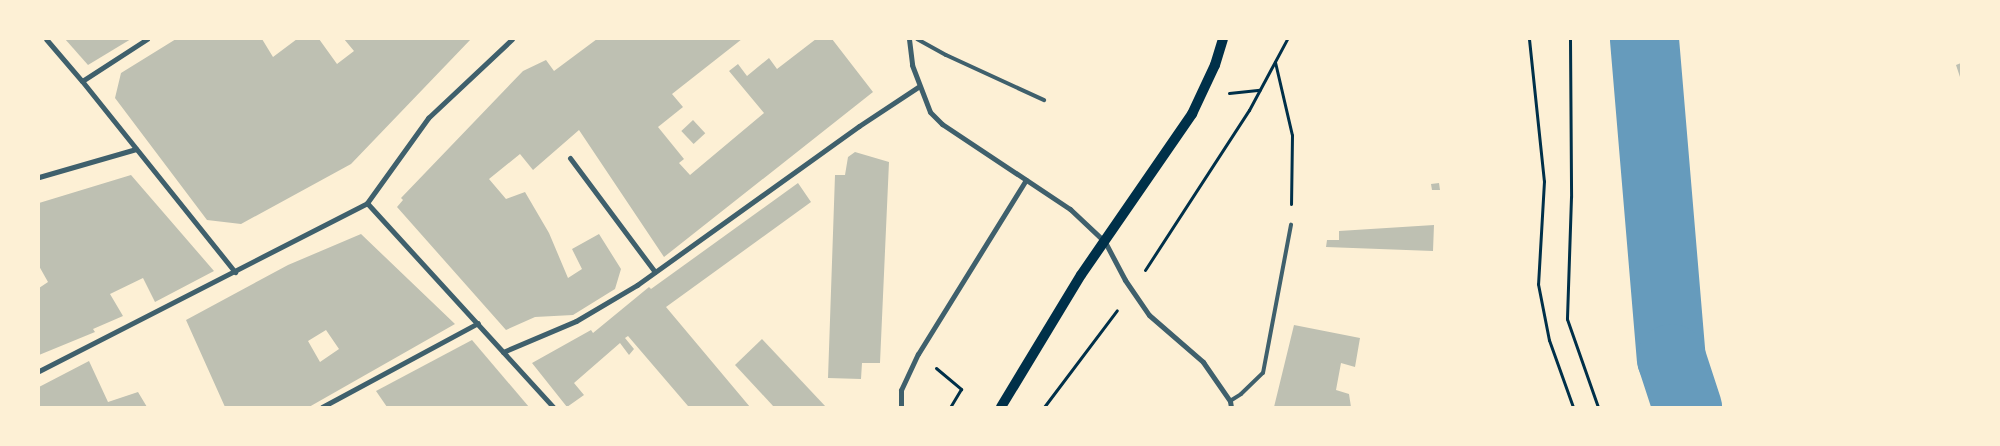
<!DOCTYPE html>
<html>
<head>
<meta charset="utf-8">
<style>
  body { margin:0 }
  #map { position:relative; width:2000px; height:446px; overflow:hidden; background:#fdf0d5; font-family:"Nunito Sans",sans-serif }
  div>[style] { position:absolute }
  .river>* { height:69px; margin:-34.5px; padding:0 34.5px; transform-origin:34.5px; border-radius:34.5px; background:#669bbc }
  .building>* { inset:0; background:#bec0b2; transform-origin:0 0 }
  .path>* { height:3px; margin:-1.5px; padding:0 1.5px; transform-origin:1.5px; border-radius:1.5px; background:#003049 }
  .service>* { height:4px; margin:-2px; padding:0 2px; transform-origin:2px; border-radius:2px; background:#3f606c }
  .minor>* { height:5px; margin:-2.5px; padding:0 2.5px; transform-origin:2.5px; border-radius:2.5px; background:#3f606c }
  .secondary>* { height:10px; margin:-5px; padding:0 5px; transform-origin:5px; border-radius:5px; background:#003049 }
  span { translate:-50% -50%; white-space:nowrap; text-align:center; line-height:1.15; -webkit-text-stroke:4.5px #fdf0d5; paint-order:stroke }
  .frame { position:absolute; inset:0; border:40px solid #fdf0d5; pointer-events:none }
</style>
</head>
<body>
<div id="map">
  <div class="river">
    <div style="left:1644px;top:39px;width:320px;rotate:85.2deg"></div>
    <div style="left:1671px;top:358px;width:52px;rotate:71.9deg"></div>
  </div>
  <div class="building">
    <div style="clip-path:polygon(65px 39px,131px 39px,88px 65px)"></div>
    <div style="clip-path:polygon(176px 39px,262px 39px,273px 57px,297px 39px,319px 39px,337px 64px,354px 51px,344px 39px,471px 39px,351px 164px,241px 224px,207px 220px,115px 98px,121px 73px)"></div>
    <div style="clip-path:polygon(597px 39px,742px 39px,672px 94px,683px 107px,658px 127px,684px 159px,679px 163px,690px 175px,764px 113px,729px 71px,738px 64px,747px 76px,769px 58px,777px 69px,816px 39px,832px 39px,873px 92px,664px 257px,579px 130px,533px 170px,520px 154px,489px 179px,506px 199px,525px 192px,549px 233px,568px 278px,582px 269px,572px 249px,599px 234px,621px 269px,615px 289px,573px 315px,535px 317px,506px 330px,397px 207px,403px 200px,401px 198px,523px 71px,546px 60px,554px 71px)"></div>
    <div style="clip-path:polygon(1961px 63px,1961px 80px,1956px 65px)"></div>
    <div style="left:693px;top:120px;width:18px;height:16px;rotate:47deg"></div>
    <div style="clip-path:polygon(855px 152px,889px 162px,880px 363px,862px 363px,861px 379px,828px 378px,835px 175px,845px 175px,848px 157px)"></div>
    <div style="clip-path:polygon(131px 175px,214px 271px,155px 302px,143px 278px,110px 294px,123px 316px,93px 329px,95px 332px,39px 355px,39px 288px,48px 282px,39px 266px,39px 203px)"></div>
    <div style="clip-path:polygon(798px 183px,811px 202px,666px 307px,750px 407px,686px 407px,688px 406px,628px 336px,625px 338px,634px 349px,629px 355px,620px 343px,574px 383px,584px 395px,567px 407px,532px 363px,591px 330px,593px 333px,649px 287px,651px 289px)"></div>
    <div style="clip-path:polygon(1439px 183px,1440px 190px,1432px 190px,1431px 184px)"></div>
    <div style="clip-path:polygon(1434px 225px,1433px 251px,1326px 247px,1327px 240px,1339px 240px,1339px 231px)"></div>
    <div style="clip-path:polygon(evenodd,361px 234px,455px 324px,309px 407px,225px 407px,186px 320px,288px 265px,361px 234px,326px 330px,339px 349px,320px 362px,308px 341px,326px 330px)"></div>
    <div style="clip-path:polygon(1294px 325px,1360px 338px,1355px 367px,1341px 363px,1336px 390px,1349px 394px,1351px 407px,1274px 407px)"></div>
    <div style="clip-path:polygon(762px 339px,826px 407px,774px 407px,735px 365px)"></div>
    <div style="clip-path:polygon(472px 340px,529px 407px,387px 407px,376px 391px)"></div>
    <div style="clip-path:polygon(89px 361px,108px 402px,138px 392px,147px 407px,39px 407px,39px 387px)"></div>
  </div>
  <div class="path">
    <div style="left:1529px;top:39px;width:143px;rotate:84deg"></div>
    <div style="left:1544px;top:181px;width:103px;rotate:93.3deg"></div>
    <div style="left:1538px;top:284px;width:57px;rotate:78.9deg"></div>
    <div style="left:1549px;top:340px;width:71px;rotate:70.3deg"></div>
    <div style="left:1570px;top:39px;width:158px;rotate:89.6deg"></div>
    <div style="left:1571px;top:197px;width:122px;rotate:91.9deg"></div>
    <div style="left:1567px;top:319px;width:93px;rotate:70.6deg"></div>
    <div style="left:1275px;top:62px;width:75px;rotate:76.9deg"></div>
    <div style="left:1292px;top:135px;width:69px;rotate:90.8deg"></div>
    <div style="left:1229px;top:93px;width:31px;rotate:-6deg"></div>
    <div style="left:1145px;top:270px;width:191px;rotate:-57deg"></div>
    <div style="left:1249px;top:110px;width:81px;rotate:-61.8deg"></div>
    <div style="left:936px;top:368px;width:33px;rotate:40deg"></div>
    <div style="left:961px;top:389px;width:21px;rotate:121deg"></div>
    <div style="left:1044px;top:407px;width:121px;rotate:-53deg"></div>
  </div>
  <div class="service">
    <div style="left:917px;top:39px;width:33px;rotate:29deg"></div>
    <div style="left:946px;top:55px;width:108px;rotate:24.7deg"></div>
    <div style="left:1230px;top:401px;width:13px;rotate:-32deg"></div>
    <div style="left:1241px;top:394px;width:30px;rotate:-44deg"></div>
    <div style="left:1263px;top:373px;width:151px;rotate:-79.3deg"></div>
  </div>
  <div class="minor">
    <div style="left:46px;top:39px;width:55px;rotate:49.4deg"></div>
    <div style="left:147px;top:39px;width:77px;rotate:147.1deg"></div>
    <div style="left:82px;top:81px;width:245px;rotate:51.3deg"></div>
    <div style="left:909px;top:39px;width:26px;rotate:83deg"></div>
    <div style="left:912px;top:65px;width:50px;rotate:69deg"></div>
    <div style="left:930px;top:112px;width:17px;rotate:45deg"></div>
    <div style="left:942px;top:124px;width:154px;rotate:33.6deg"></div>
    <div style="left:1070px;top:209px;width:48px;rotate:43.3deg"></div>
    <div style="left:1105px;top:242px;width:43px;rotate:62.2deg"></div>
    <div style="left:1125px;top:280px;width:42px;rotate:55.6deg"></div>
    <div style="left:1149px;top:315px;width:72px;rotate:41deg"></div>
    <div style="left:1203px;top:362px;width:47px;rotate:55.3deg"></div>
    <div style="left:1230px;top:401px;width:6px;rotate:81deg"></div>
    <div style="left:570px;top:158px;width:142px;rotate:53.3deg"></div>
    <div style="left:39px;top:177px;width:101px;rotate:-16.1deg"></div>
    <div style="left:367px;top:203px;width:276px;rotate:47.6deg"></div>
    <div style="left:503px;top:352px;width:79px;rotate:-23deg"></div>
    <div style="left:576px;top:321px;width:71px;rotate:-30.5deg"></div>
    <div style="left:637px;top:285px;width:273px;rotate:-35.6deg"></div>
    <div style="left:859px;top:126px;width:71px;rotate:-33.5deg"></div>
    <div style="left:39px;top:371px;width:369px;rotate:-27.1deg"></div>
    <div style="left:367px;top:203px;width:105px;rotate:-54.3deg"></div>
    <div style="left:428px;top:118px;width:115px;rotate:-43.2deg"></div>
    <div style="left:322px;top:407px;width:177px;rotate:-28.3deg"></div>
    <div style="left:901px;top:407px;width:17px;rotate:-90deg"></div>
    <div style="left:901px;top:390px;width:40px;rotate:-65deg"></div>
    <div style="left:918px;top:354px;width:205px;rotate:-58.2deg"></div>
  </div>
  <div class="secondary">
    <div style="left:1001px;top:407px;width:154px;rotate:-58.8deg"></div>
    <div style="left:1081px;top:275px;width:196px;rotate:-55.4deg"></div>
    <div style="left:1192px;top:114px;width:54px;rotate:-64.9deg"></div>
    <div style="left:1215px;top:65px;width:27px;rotate:-73deg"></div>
  </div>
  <div class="frame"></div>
</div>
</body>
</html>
